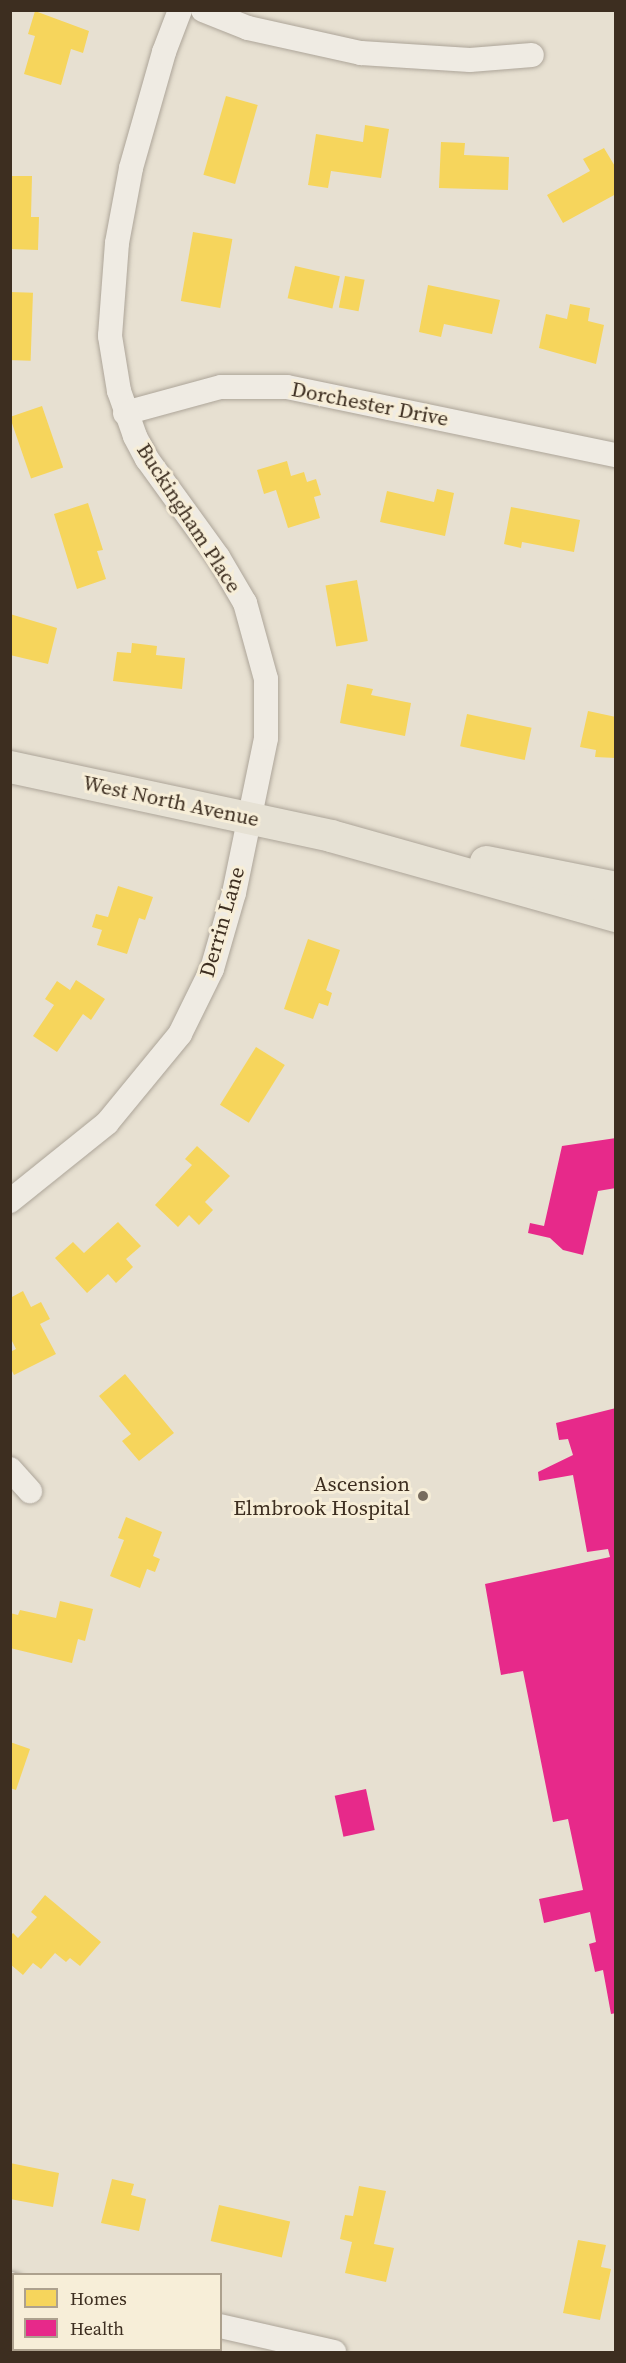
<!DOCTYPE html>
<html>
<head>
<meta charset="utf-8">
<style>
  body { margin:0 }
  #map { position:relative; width:626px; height:2363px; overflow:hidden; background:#e7e0d1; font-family:"Source Serif 4",serif }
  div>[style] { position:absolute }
  .homes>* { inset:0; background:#f6d55c; transform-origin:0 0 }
  .health>* { inset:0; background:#e7298a; transform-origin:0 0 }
  .roads { filter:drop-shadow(0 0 2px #ada599) drop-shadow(0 0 2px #ada599) }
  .minor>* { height:24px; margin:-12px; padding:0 12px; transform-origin:12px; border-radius:12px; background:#efebe3 }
  .major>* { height:32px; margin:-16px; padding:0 16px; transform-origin:16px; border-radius:16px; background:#e6e1d4 }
  .dots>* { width:16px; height:16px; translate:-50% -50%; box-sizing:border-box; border:3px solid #f7eed8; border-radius:50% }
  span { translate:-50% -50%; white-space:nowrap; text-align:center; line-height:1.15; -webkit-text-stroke:6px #f7eed8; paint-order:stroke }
  .street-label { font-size:21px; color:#3d2e20 }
  .poi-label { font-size:21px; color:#3d2e20 }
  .right { translate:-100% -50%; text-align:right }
  .frame { position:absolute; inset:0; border:12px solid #3d2e20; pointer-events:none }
  .legend { position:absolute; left:12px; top:2273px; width:210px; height:78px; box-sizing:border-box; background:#f7eed8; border:2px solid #ada18e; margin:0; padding:8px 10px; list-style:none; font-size:18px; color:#3d2e20 }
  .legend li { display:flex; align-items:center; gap:12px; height:30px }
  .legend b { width:30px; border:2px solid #ada18e }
</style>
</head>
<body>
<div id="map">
  <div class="homes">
    <div style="clip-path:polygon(35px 11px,89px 31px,83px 53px,71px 49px,61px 85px,24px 74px,35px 36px,28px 34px)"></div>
    <div style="left:226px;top:96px;width:33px;height:82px;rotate:16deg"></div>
    <div style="clip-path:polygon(365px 125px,389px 129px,381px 178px,331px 171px,328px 188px,308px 185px,316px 134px,363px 142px)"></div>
    <div style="clip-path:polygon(441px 142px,465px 143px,464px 155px,509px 157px,508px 190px,439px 188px)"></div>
    <div style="clip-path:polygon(604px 148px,616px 168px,616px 194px,563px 223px,547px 195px,590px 171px,583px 159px)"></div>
    <div style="clip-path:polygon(10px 176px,32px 176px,31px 217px,39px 217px,38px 250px,10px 249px)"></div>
    <div style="left:193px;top:232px;width:40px;height:70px;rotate:10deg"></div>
    <div style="left:295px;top:266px;width:46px;height:33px;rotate:13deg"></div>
    <div style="left:345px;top:276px;width:20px;height:32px;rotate:11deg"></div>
    <div style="clip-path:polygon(428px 285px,500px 300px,492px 334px,444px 324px,441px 337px,419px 332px)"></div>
    <div style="left:10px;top:292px;width:23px;height:68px;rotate:2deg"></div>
    <div style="clip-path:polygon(570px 304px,590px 308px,588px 321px,604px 325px,596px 364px,539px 348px,546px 314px,567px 319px)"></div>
    <div style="left:42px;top:406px;width:65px;height:34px;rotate:71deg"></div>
    <div style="clip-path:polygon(287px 461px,291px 476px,304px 472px,307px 482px,316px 479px,321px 495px,314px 497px,320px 518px,288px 528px,276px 490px,264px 494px,257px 470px)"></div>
    <div style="clip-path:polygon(437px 489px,454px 493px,445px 536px,380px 522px,387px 491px,434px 502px)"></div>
    <div style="clip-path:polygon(88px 503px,103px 550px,97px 551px,106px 579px,77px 589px,54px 514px)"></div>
    <div style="clip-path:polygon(511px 507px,580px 520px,574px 552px,522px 542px,521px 548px,504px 544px)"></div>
    <div style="left:357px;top:580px;width:62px;height:32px;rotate:80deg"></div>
    <div style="clip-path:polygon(10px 614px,57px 628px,48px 664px,10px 655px)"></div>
    <div style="clip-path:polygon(132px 643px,157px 646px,156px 655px,185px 658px,182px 689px,113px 681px,117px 652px,131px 653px)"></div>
    <div style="clip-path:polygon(347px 684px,373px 689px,371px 695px,411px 703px,405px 736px,340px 723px)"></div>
    <div style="clip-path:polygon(588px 711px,616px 717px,616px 758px,595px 757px,596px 750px,580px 747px)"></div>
    <div style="left:467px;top:714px;width:66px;height:33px;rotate:12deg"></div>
    <div style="clip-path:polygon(118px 886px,153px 897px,145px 920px,139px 918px,127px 954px,97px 945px,102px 930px,92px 927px,96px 914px,108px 917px)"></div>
    <div style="clip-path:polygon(308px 939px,340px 950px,326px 990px,332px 993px,328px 1006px,319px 1003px,313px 1019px,284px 1009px)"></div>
    <div style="clip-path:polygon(76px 980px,105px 999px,91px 1020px,83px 1014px,57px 1052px,33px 1036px,54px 1005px,45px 999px,57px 981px,70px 990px)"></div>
    <div style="left:256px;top:1047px;width:34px;height:68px;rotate:32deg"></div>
    <div style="clip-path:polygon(197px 1146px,230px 1176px,205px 1202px,213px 1210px,199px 1225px,189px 1215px,178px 1227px,155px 1205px,192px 1165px,185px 1159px)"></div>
    <div style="clip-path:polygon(118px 1222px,141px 1246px,126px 1259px,133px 1267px,116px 1283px,108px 1274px,87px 1293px,55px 1258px,73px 1242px,84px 1253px)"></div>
    <div style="clip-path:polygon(23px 1291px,31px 1307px,41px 1302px,50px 1319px,40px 1324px,56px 1354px,14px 1375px,10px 1367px,10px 1352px,16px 1349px,10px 1337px,10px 1298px)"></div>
    <div style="clip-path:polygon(125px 1374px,174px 1433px,139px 1461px,122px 1441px,131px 1434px,99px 1396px)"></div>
    <div style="clip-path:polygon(126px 1517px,162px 1532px,153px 1556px,160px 1559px,155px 1572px,147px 1569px,140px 1588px,110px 1576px,124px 1540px,118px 1538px)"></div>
    <div style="clip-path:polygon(60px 1601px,93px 1609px,85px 1641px,78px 1639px,72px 1663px,10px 1648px,10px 1613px,18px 1615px,20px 1610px,56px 1618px)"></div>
    <div style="clip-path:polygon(10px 1742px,30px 1749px,16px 1790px,10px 1788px)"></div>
    <div style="clip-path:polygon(45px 1895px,101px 1942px,80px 1966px,70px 1958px,66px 1962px,55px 1953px,41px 1969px,33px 1963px,23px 1975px,10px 1964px,10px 1936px,13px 1933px,18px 1938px,37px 1917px,31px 1912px)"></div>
    <div style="clip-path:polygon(10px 2163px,59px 2173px,53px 2207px,10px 2199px)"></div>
    <div style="clip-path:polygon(112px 2179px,134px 2184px,131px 2195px,146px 2199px,139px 2231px,101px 2223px)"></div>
    <div style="clip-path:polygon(359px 2186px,386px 2191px,374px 2244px,394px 2248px,386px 2282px,345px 2273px,352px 2242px,340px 2239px,345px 2215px,353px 2216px)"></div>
    <div style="left:219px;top:2205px;width:73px;height:37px;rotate:13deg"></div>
    <div style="clip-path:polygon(578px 2240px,606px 2245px,601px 2267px,611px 2269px,600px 2320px,563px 2313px)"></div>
  </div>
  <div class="health">
    <div style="clip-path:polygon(616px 1138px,616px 1188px,598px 1191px,583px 1255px,563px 1250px,550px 1238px,528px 1233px,530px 1223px,544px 1226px,562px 1146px)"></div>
    <div style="clip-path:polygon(616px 1408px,616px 2013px,611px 2014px,603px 1970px,595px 1972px,589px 1944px,596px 1942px,590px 1912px,544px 1923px,539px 1899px,583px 1890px,568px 1819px,553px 1822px,523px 1671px,501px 1675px,485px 1584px,610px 1557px,608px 1549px,587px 1552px,573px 1475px,539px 1481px,538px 1472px,573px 1455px,568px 1439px,559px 1440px,556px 1423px)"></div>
    <div style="left:366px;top:1789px;width:42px;height:32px;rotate:78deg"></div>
  </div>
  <div class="roads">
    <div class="minor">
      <div style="left:203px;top:10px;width:48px;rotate:21.8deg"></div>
      <div style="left:248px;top:28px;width:116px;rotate:12.5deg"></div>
      <div style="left:361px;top:53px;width:109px;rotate:3.7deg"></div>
      <div style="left:470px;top:60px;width:62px;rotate:-4.6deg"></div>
      <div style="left:125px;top:413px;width:99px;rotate:-15.2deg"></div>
      <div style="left:221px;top:387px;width:66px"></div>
      <div style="left:287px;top:387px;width:336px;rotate:11.7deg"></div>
      <div style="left:10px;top:1201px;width:124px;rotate:-38.8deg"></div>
      <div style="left:107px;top:1123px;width:115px;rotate:-50.6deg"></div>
      <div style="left:180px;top:1034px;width:72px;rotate:-63.8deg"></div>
      <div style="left:212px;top:969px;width:79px;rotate:-73.9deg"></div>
      <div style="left:234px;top:893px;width:158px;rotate:-78.3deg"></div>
      <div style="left:266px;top:738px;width:59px;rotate:-90deg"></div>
      <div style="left:266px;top:679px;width:79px;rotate:-105.4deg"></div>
      <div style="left:245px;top:603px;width:53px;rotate:-120.4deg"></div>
      <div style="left:218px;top:557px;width:121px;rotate:-125.9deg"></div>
      <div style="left:147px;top:459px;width:26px;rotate:-118deg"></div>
      <div style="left:135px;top:436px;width:48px;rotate:-109.6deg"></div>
      <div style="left:119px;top:391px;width:56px;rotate:-99.3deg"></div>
      <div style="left:110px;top:336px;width:93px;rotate:-85.7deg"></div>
      <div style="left:117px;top:243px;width:76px;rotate:-79.4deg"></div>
      <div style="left:131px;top:168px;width:121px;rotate:-74.1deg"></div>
      <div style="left:164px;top:52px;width:45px;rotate:-69.1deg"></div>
      <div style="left:10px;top:1469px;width:30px;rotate:48deg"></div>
      <div style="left:10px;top:2284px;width:4px;rotate:14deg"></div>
      <div style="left:220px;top:2326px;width:117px;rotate:12.8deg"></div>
    </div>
    <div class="major">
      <div style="left:10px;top:767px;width:328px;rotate:12.1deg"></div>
      <div style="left:331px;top:836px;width:296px;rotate:15.7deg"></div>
      <div style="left:486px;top:862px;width:133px;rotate:11.3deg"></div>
    </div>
  </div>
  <div class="dots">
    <div style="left:423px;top:1496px;background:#786c5e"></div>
  </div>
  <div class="street-label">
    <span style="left:370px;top:404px;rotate:11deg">Dorchester Drive</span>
    <span style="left:189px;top:518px;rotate:57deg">Buckingham Place</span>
    <span style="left:171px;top:801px;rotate:12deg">West North Avenue</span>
    <span style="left:222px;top:922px;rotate:-74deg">Derrin Lane</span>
  </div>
  <div class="poi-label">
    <span class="right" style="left:410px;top:1496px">Ascension<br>Elmbrook Hospital</span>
  </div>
  <div class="frame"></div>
  <ul class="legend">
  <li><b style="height:16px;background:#f6d55c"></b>Homes</li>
  <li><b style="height:16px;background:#e7298a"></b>Health</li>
  </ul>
</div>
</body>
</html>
